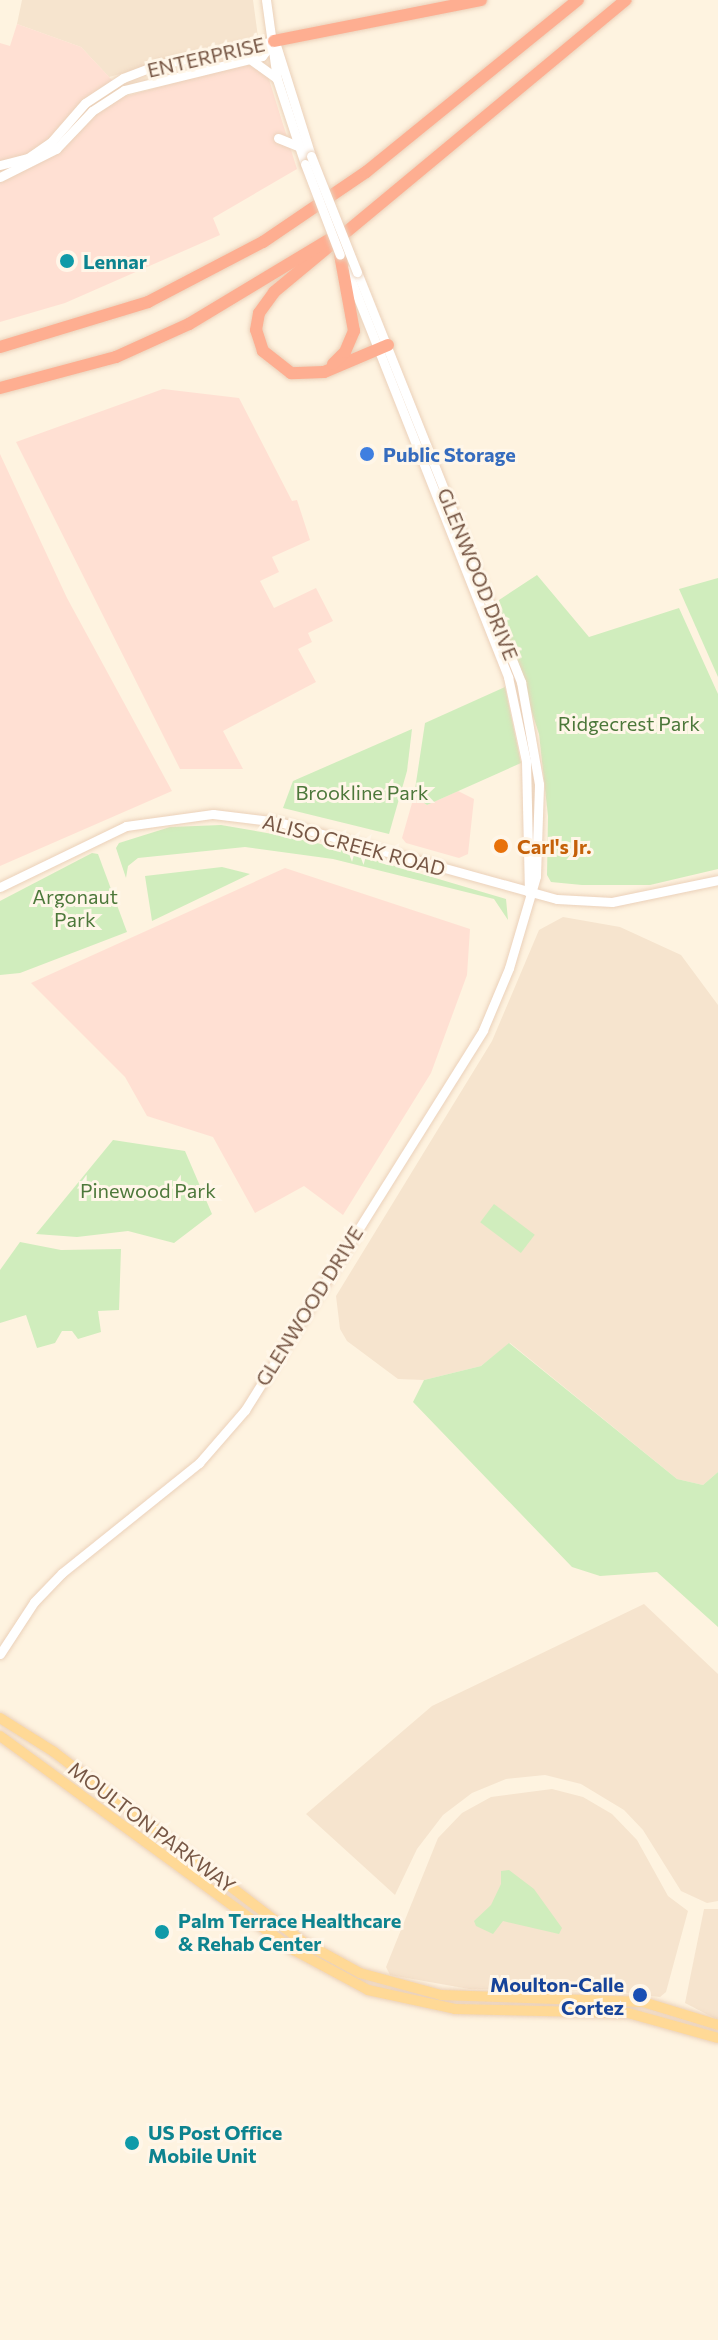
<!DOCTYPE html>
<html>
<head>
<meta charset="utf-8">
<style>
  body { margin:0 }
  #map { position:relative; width:718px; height:2340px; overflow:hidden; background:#fef3e0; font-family:Commissioner,sans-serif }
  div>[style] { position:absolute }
  .residential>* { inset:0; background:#f6e4ce }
  .commercial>* { inset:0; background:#ffe0d3 }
  .green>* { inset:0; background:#d0edbd; transform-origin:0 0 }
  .roads { filter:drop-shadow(0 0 2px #ebd1ba) drop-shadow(0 0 2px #ebd1ba) }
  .secondary>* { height:9px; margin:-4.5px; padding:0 4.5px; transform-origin:4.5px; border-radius:4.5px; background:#fff }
  .primary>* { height:10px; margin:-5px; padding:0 5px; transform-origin:5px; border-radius:5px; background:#ffd996 }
  .motorway>* { height:12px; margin:-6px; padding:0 6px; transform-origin:6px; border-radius:6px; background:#feae91 }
  .bridges { filter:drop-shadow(0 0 2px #ebd1ba) drop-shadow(0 0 2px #ebd1ba) }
  .secondary-bridge>* { height:9px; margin:-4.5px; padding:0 4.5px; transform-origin:4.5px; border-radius:4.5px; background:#fff }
  .dots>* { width:22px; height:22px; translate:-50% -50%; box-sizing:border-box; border:4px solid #fff6e8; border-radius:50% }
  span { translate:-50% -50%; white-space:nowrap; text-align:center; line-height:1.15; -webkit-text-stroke:6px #fff6e8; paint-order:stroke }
  .street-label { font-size:20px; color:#775745 }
  .culture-label { font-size:20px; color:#0d838f; font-weight:700 }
  .left { translate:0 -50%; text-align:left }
  .shop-label { font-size:20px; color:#366cbe; font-weight:700 }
  .park-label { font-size:20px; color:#4c783a }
  .food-label { font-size:20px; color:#c56008; font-weight:700 }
  .transit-label { font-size:20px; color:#164399; font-weight:700 }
  .right { translate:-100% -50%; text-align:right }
</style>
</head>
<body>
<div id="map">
  <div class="residential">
    <div style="clip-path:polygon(22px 0,253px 0,258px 37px,109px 77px,81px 47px,17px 24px)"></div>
    <div style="clip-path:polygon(563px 917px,620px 927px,681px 955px,718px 1005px,718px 1472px,703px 1485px,677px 1479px,510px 1343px,481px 1366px,424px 1380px,398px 1379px,347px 1341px,340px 1329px,336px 1296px,492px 1041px,539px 930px)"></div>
    <div style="clip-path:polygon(644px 1604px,718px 1674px,718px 1901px,707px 1903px,681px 1891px,643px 1830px,624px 1810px,581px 1784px,545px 1775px,506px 1779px,472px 1793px,443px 1815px,417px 1849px,395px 1895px,306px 1814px,432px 1706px)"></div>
    <div style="clip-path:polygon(552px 1789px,583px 1797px,612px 1814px,637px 1840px,668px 1896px,688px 1911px,666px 1992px,660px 1997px,610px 1991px,469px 1989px,390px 1975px,386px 1967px,438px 1838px,462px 1813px,491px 1797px)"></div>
    <div style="clip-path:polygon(704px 1909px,718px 1909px,718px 2020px,685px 2003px)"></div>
  </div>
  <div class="commercial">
    <div style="clip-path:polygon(17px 24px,81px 47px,127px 96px,249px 62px,267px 73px,297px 169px,213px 218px,220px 235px,65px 303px,0 322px,0 43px,10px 46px)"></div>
    <div style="clip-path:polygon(163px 389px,239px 398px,292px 501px,297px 500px,310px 540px,272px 557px,279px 572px,260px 581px,274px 608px,316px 588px,333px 621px,308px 633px,312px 642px,298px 649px,316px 682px,223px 731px,243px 769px,180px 769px,16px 442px)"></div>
    <div style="clip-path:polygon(0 454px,67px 598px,172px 791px,0 866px)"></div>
    <div style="clip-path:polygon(458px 791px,474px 799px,468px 854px,459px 858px,406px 843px,402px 838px,414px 796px,427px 805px)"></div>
    <div style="clip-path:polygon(285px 868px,470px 929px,467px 975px,431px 1073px,343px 1215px,304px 1186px,255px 1213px,213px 1137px,147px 1116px,125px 1077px,31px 983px)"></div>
  </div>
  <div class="green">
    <div style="clip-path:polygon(537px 575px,589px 637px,679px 608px,718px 694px,718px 869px,650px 885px,582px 885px,551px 882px,547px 875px,548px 816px,539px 734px,496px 602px)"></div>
    <div style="clip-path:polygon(718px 578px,718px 677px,679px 589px)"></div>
    <div style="clip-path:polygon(505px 687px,521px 763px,427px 805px,414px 796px,425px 723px)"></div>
    <div style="clip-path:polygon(412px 729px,407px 771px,389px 834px,283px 808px,293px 781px)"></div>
    <div style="clip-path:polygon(221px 825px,307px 840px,506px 899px,508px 920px,494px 899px,333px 859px,245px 847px,138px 858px,128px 866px,126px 878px,116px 848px,119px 843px,170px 827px)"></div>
    <div style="clip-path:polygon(92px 853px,98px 854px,127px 932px,20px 973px,0 975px,0 901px)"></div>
    <div style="clip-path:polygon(222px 867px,250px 874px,152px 921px,145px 876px)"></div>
    <div style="clip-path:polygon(113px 1140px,185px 1151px,212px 1214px,174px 1243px,128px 1231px,77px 1237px,36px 1234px)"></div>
    <div style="left:494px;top:1204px;width:51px;height:23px;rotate:37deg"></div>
    <div style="clip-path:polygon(20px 1242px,61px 1250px,121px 1249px,119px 1310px,98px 1311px,101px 1332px,78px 1339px,72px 1331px,62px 1331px,55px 1343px,37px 1348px,26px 1315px,0 1323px,0 1270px)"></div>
    <div style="clip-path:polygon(509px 1343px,677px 1479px,703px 1485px,718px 1472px,718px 1627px,657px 1572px,600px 1576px,572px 1567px,413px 1402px,424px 1380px,481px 1366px)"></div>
    <div style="clip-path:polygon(509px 1870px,534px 1889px,562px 1928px,559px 1934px,503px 1921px,493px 1934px,476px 1926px,474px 1921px,491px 1905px,501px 1884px,501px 1871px)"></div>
  </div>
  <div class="roads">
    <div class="secondary">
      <div style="left:266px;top:0;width:80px;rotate:82.1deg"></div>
      <div style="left:277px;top:79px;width:89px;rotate:71.8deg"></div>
      <div style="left:276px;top:45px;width:116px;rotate:72.5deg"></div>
      <div style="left:250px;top:59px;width:31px;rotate:36deg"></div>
      <div style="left:278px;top:138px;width:22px;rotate:22deg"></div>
      <div style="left:0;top:165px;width:29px;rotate:-14deg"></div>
      <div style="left:28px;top:158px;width:29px;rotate:-35deg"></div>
      <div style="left:52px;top:141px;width:50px;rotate:-49deg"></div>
      <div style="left:85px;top:103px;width:45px;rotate:-33.3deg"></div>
      <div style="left:123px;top:78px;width:36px;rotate:-21deg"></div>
      <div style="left:157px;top:65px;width:119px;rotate:-11.6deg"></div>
      <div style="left:0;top:177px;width:63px;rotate:-26.6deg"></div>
      <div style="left:56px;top:149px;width:52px;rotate:-46.5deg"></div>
      <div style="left:92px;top:111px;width:38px;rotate:-33deg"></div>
      <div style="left:124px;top:90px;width:142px;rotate:-13.8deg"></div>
      <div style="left:262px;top:56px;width:19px;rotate:-51deg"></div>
      <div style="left:347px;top:270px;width:438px;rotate:68.4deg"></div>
      <div style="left:508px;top:677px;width:86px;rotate:77.9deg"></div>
      <div style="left:526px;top:761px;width:132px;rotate:88.7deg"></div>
      <div style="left:0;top:887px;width:140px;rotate:-25.8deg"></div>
      <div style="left:126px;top:826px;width:88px;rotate:-7.9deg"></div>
      <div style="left:213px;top:814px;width:66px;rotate:6.9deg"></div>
      <div style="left:279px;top:822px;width:288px;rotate:15.5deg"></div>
      <div style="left:557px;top:899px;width:55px;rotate:3.1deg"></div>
      <div style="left:612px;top:902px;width:108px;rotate:-11.7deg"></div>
      <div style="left:0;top:1654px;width:62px;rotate:-56.8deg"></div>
      <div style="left:34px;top:1602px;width:40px;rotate:-46deg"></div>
      <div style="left:62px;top:1573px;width:176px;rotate:-38.8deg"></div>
      <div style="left:199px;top:1463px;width:70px;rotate:-49deg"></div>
      <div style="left:245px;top:1410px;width:448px;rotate:-57.9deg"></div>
      <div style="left:483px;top:1030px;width:67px;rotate:-67.2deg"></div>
      <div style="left:509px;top:968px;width:96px;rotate:-73.6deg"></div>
      <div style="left:536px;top:876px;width:92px;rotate:-88.1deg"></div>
      <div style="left:539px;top:784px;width:104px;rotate:-100deg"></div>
      <div style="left:521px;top:682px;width:442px;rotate:-111.8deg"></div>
    </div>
    <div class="primary">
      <div style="left:0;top:1718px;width:64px;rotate:32.2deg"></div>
      <div style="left:54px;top:1752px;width:315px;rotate:37.3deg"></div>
      <div style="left:305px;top:1943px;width:63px;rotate:28.6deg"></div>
      <div style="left:360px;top:1973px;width:84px;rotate:15.2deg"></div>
      <div style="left:441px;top:1995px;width:202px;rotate:2deg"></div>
      <div style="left:643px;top:2002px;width:78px;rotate:17deg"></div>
      <div style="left:0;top:1736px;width:364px;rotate:36.1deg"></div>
      <div style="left:294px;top:1950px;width:84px;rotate:28.4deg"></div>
      <div style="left:368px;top:1990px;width:89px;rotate:12.3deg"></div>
      <div style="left:455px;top:2009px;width:173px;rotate:1.3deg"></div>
      <div style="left:628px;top:2013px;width:93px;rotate:15.5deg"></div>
    </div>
    <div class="motorway">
      <div style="left:274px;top:41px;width:211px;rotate:-11.2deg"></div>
      <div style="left:388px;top:345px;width:69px;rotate:157.1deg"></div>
      <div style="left:324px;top:372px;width:33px;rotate:178deg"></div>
      <div style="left:291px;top:373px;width:36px;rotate:-142deg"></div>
      <div style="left:263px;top:351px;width:22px;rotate:-108deg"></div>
      <div style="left:256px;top:330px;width:17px;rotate:-80deg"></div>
      <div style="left:259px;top:313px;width:26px;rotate:-54deg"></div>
      <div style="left:274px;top:292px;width:457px;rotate:-39.7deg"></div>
      <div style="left:0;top:347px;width:155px;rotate:-16.9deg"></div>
      <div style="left:148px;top:302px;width:130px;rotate:-27.6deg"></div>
      <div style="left:263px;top:242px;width:125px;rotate:-34.2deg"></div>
      <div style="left:366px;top:172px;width:273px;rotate:-39.1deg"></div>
      <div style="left:333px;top:364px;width:17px;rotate:-45deg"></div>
      <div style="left:345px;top:352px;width:23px;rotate:-67deg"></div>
      <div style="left:354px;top:331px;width:77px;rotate:-100.4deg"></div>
      <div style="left:0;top:388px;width:120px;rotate:-15deg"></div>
      <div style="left:116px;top:357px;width:80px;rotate:-24.3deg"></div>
      <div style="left:189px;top:324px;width:165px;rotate:-31.1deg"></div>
    </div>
  </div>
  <div class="bridges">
    <div class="secondary-bridge">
      <div style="left:311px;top:156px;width:125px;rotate:68.4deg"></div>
      <div style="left:305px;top:164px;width:97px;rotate:69deg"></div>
    </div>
  </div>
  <div class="dots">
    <div style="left:67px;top:261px;background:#0f9aa8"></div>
    <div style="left:367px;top:454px;background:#3f7fe0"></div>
    <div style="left:501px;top:846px;background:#e8710a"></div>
    <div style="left:162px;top:1932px;background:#0f9aa8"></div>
    <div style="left:640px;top:1995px;background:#1a4fb4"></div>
    <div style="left:132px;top:2143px;background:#0f9aa8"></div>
  </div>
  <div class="street-label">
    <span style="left:206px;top:57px;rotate:-13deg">ENTERPRISE</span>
    <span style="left:478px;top:574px;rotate:68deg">GLENWOOD DRIVE</span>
    <span style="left:354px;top:845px;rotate:15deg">ALISO CREEK ROAD</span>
    <span style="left:309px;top:1306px;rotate:-58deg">GLENWOOD DRIVE</span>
    <span style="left:152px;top:1827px;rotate:37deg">MOULTON PARKWAY</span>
  </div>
  <div class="culture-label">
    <span class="left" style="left:83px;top:261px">Lennar</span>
    <span class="left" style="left:178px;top:1932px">Palm Terrace Healthcare<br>&amp; Rehab Center</span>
    <span class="left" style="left:148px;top:2144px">US Post Office<br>Mobile Unit</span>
  </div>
  <div class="shop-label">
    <span class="left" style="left:383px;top:454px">Public Storage</span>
  </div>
  <div class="park-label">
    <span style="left:629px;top:723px">Ridgecrest Park</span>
    <span style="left:362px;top:792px">Brookline Park</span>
    <span style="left:75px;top:908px">Argonaut<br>Park</span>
    <span style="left:148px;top:1190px">Pinewood Park</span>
  </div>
  <div class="food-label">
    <span class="left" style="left:517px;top:846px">Carl's Jr.</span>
  </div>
  <div class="transit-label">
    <span class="right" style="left:624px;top:1996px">Moulton-Calle<br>Cortez</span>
  </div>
</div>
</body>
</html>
